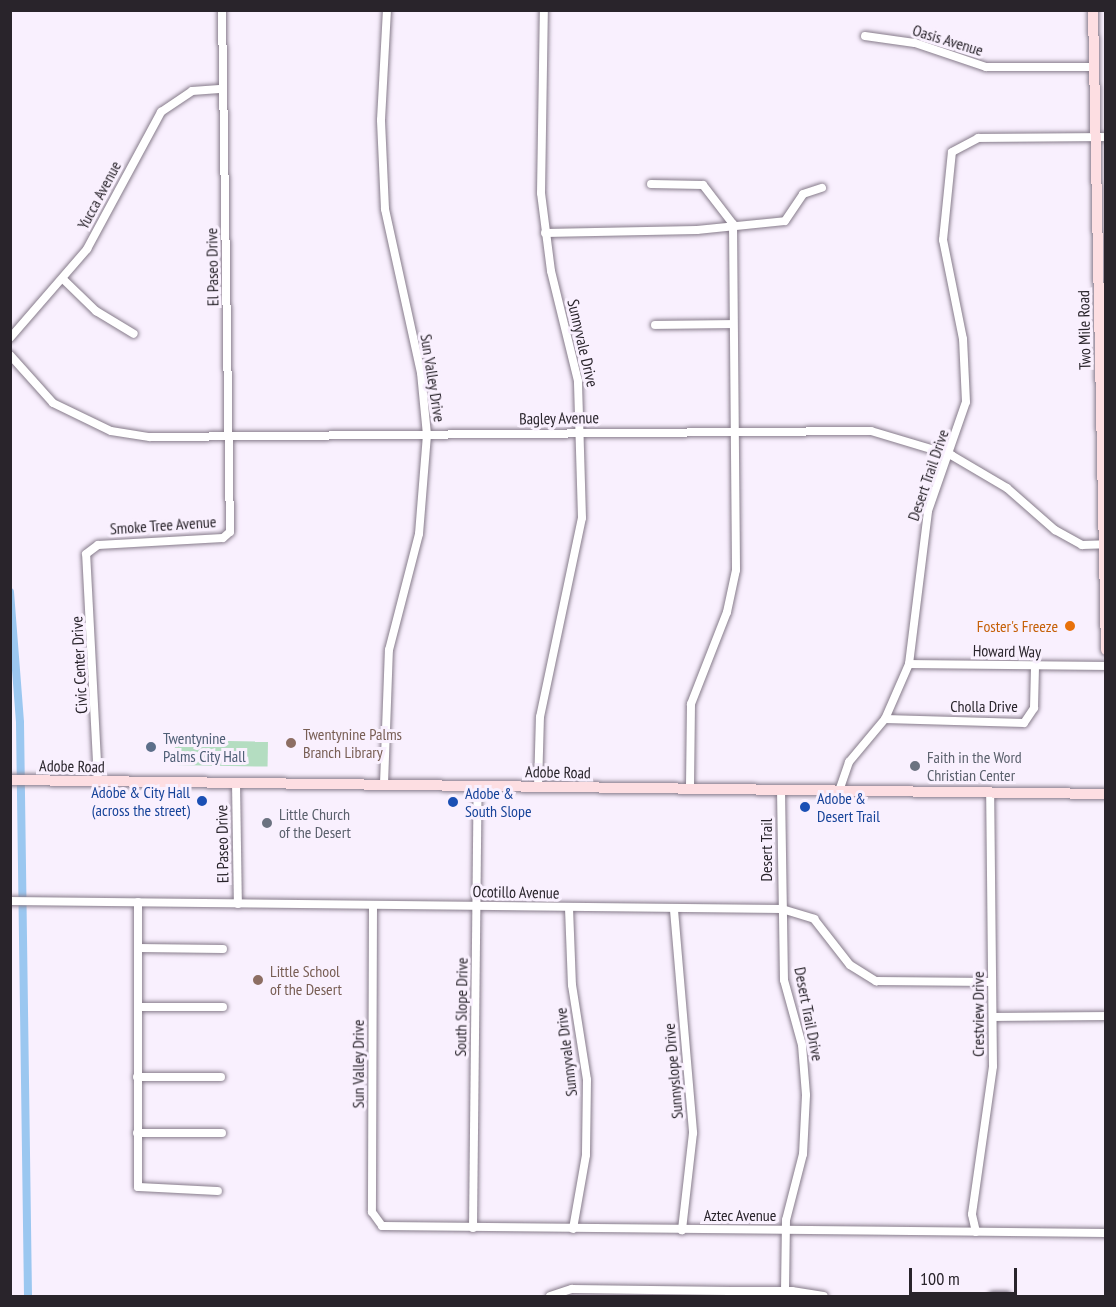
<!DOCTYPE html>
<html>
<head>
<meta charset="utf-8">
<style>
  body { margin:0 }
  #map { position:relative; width:1116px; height:1307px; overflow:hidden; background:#f9f0fe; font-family:"PT Sans Narrow",sans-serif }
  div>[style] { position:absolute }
  .green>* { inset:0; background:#b4ddc1; transform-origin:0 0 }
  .canal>* { height:8px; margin:-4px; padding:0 4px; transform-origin:4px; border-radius:4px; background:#9bc7f0 }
  .roads { filter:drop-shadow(0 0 2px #867b8a) drop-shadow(0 0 2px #867b8a) }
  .minor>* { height:8px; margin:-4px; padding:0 4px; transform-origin:4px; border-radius:4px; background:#fff }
  .major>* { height:10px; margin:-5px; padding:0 5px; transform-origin:5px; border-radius:5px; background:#fddee2 }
  .dots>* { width:16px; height:16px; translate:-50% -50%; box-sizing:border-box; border:3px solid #f9f0fe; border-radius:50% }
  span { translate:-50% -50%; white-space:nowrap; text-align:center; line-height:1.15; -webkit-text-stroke:6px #f9f0fe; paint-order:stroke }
  .street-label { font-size:16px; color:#29242b }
  .food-label { font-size:16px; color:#c56008 }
  .right { translate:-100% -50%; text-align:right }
  .education-label { font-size:16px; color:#785e54 }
  .left { translate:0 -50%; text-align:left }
  .service-label { font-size:16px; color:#4e5e75 }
  .worship-label { font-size:16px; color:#5b616d }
  .transit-label { font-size:16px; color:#164399 }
  .frame { position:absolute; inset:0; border:12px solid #29242b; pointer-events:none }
  .scale { position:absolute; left:909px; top:1268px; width:108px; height:27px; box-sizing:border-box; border:3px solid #29242b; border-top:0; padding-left:8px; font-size:18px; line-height:21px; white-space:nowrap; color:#29242b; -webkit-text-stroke:4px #f9f0fe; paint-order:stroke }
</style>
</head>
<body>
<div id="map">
  <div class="green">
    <div style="left:175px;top:740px;width:93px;height:25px;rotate:1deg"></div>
  </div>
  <div class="canal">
    <div style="left:10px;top:592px;width:131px;rotate:85.6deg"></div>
    <div style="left:20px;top:723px;width:573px;rotate:89.2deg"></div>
  </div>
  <div class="roads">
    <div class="minor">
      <div style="left:865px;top:36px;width:50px;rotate:8deg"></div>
      <div style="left:915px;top:43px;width:75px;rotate:18.7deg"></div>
      <div style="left:986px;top:67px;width:108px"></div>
      <div style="left:651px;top:184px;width:52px;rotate:1.1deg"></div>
      <div style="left:703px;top:185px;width:49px;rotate:52.4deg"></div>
      <div style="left:733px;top:224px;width:346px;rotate:89.5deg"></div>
      <div style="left:736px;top:570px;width:43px;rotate:102.1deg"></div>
      <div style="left:727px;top:612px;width:99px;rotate:111.4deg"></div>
      <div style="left:691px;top:704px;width:85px;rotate:90.7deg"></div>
      <div style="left:545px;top:233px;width:152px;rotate:-1.1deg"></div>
      <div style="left:697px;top:230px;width:88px;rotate:-5.8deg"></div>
      <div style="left:785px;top:221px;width:32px;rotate:-56deg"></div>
      <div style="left:803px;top:194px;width:20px;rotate:-18deg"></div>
      <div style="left:64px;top:280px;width:45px;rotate:44.1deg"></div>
      <div style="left:96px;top:311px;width:44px;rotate:31.2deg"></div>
      <div style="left:655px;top:325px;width:78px;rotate:-0.7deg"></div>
      <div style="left:10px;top:338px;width:118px;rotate:-49.1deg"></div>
      <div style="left:87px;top:249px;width:156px;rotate:-61.6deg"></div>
      <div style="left:161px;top:112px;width:37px;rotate:-34deg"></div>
      <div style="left:192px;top:91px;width:31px;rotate:-4deg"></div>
      <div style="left:10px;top:355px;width:64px;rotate:48.1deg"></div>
      <div style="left:53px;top:403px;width:64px;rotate:25.8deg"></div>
      <div style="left:111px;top:431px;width:39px;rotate:9deg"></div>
      <div style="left:150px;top:437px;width:721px;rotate:-0.48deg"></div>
      <div style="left:871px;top:431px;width:84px;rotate:16.7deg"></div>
      <div style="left:951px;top:455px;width:65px;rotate:30.5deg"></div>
      <div style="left:1007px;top:488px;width:64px;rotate:41.2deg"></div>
      <div style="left:1055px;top:530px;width:31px;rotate:29deg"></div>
      <div style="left:1082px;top:545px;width:24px;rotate:-2deg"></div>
      <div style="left:909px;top:664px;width:197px;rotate:0.6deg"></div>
      <div style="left:885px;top:719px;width:139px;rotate:1.6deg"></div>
      <div style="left:1024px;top:723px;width:18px;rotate:-56deg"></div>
      <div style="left:1034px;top:708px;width:42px;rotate:-88.6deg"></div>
      <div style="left:98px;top:781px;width:227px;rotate:-93deg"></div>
      <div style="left:86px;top:554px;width:15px;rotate:-37deg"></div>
      <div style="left:98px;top:545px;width:125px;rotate:-3.2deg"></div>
      <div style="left:223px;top:538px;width:9px;rotate:-41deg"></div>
      <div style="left:230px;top:532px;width:522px;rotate:-90.88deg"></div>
      <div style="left:236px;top:783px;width:121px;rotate:89.1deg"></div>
      <div style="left:384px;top:784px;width:134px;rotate:-87.9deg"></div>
      <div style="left:389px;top:650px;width:120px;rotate:-75.5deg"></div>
      <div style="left:419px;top:534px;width:99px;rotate:-85.4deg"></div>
      <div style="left:427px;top:435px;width:62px;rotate:-95.5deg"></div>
      <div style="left:421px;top:373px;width:168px;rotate:-102.4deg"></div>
      <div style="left:385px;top:209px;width:89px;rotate:-92.6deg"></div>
      <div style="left:381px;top:120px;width:110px;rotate:-86.9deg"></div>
      <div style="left:538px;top:787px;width:70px;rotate:-88.4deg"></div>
      <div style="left:540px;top:717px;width:203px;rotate:-78.1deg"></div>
      <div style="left:582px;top:518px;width:137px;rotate:-91.7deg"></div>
      <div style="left:578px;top:381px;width:113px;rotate:-103.8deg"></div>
      <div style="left:551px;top:271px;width:79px;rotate:-97.3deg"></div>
      <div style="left:541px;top:193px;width:183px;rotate:-89.1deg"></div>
      <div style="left:781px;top:790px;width:190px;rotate:89.1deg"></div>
      <div style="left:784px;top:980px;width:67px;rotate:74.5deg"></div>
      <div style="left:802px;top:1045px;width:50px;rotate:85.4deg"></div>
      <div style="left:806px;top:1095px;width:59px;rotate:92.9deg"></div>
      <div style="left:803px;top:1154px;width:68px;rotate:104.4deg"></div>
      <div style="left:786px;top:1220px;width:71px;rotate:90.8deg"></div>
      <div style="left:839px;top:791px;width:31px;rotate:-71deg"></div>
      <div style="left:849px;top:762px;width:56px;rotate:-50.1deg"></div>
      <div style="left:885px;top:719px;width:60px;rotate:-66.4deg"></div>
      <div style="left:909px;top:664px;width:154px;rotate:-82.9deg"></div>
      <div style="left:928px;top:511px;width:115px;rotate:-70.8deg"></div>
      <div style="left:966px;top:402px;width:63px;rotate:-92.7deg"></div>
      <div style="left:963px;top:339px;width:101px;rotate:-101.4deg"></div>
      <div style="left:943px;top:240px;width:88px;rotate:-84.2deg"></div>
      <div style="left:952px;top:152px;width:30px;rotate:-28deg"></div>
      <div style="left:978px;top:138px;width:128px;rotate:-0.4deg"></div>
      <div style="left:10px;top:901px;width:772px;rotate:0.59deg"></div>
      <div style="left:782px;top:909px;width:34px;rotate:17deg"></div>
      <div style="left:814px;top:919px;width:58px;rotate:52deg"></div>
      <div style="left:850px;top:965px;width:31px;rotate:32deg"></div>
      <div style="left:876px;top:981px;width:116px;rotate:0.5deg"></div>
      <div style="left:138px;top:902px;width:285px;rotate:90deg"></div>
      <div style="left:138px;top:1187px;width:80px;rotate:2.9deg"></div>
      <div style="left:373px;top:906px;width:306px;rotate:90.2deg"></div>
      <div style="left:372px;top:1212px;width:17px;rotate:54deg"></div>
      <div style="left:382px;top:1226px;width:724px;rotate:0.55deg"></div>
      <div style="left:569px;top:908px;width:77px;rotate:87.8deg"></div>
      <div style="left:572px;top:985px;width:96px;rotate:81deg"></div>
      <div style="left:587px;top:1080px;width:75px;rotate:90.8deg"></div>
      <div style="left:586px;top:1155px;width:75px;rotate:100deg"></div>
      <div style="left:674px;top:910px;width:224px;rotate:85.1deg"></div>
      <div style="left:693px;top:1133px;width:98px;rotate:96.5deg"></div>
      <div style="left:138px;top:948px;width:85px;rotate:0.7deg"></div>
      <div style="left:138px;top:1007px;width:85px"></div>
      <div style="left:993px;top:1017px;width:113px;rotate:-0.5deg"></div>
      <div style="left:137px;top:1077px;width:84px"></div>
      <div style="left:137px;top:1133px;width:85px"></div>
      <div style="left:473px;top:1228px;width:442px;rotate:-89.4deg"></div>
      <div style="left:976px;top:1232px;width:18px;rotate:-103deg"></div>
      <div style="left:972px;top:1214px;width:149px;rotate:-81.9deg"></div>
      <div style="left:993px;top:1066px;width:273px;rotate:-90.6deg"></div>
      <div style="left:550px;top:1296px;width:23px;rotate:-18deg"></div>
      <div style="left:572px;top:1289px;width:158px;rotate:0.7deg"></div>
      <div style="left:729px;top:1296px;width:5px;rotate:-79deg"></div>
      <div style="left:730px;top:1291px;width:62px"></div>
      <div style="left:792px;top:1291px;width:32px;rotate:9deg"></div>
      <div style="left:993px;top:1296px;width:14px"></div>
    </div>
    <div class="major">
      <div style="left:1093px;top:10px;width:640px;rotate:88.84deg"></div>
      <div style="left:10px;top:780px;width:1096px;rotate:0.73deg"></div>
    </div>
  </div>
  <div class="dots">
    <div style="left:1070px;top:626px;background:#e8710a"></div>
    <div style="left:291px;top:743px;background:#8d6e63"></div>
    <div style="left:151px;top:747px;background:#5c6f8a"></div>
    <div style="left:915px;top:766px;background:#6b7280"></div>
    <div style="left:202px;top:801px;background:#1a4fb4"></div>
    <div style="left:453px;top:802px;background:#1a4fb4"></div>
    <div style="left:805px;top:807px;background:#1a4fb4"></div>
    <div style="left:267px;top:823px;background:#6b7280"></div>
    <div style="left:258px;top:980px;background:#8d6e63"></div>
  </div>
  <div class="street-label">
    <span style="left:948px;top:40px;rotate:17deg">Oasis Avenue</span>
    <span style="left:99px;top:195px;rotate:-62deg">Yucca Avenue</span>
    <span style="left:212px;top:267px;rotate:-91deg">El Paseo Drive</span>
    <span style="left:1084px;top:330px;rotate:-91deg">Two Mile Road</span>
    <span style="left:583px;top:343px;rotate:77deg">Sunnyvale Drive</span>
    <span style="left:433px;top:378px;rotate:81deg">Sun Valley Drive</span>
    <span style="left:559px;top:418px;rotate:-1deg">Bagley Avenue</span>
    <span style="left:928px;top:475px;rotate:-71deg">Desert Trail Drive</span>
    <span style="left:163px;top:525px;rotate:-4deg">Smoke Tree Avenue</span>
    <span style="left:1007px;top:651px;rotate:1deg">Howard Way</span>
    <span style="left:79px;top:665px;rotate:-93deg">Civic Center Drive</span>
    <span style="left:984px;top:706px">Cholla Drive</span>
    <span style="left:72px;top:766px;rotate:1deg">Adobe Road</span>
    <span style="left:558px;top:772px;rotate:1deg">Adobe Road</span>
    <span style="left:222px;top:844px;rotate:-91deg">El Paseo Drive</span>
    <span style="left:766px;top:850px;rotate:-90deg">Desert Trail</span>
    <span style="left:516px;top:892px;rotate:1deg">Ocotillo Avenue</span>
    <span style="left:461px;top:1007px;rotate:-89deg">South Slope Drive</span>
    <span style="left:809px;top:1014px;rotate:79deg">Desert Trail Drive</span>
    <span style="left:978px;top:1014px;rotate:-90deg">Crestview Drive</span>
    <span style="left:566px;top:1052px;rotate:-97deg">Sunnyvale Drive</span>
    <span style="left:358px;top:1064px;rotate:-90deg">Sun Valley Drive</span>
    <span style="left:673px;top:1071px;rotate:-95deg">Sunnyslope Drive</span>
    <span style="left:740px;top:1215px">Aztec Avenue</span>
  </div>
  <div class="food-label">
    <span class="right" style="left:1058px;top:626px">Foster's Freeze</span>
  </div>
  <div class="education-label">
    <span class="left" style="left:303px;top:743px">Twentynine Palms<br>Branch Library</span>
    <span class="left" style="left:270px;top:980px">Little School<br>of the Desert</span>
  </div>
  <div class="service-label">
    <span class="left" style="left:163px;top:747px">Twentynine<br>Palms City Hall</span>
  </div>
  <div class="worship-label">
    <span class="left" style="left:927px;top:766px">Faith in the Word<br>Christian Center</span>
    <span class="left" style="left:279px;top:823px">Little Church<br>of the Desert</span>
  </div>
  <div class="transit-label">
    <span class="right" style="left:190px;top:801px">Adobe &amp; City Hall<br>(across the street)</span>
    <span class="left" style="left:465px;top:802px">Adobe &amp;<br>South Slope</span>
    <span class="left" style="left:817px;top:807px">Adobe &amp;<br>Desert Trail</span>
  </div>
  <div class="frame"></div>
  <div class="scale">100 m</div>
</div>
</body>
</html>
